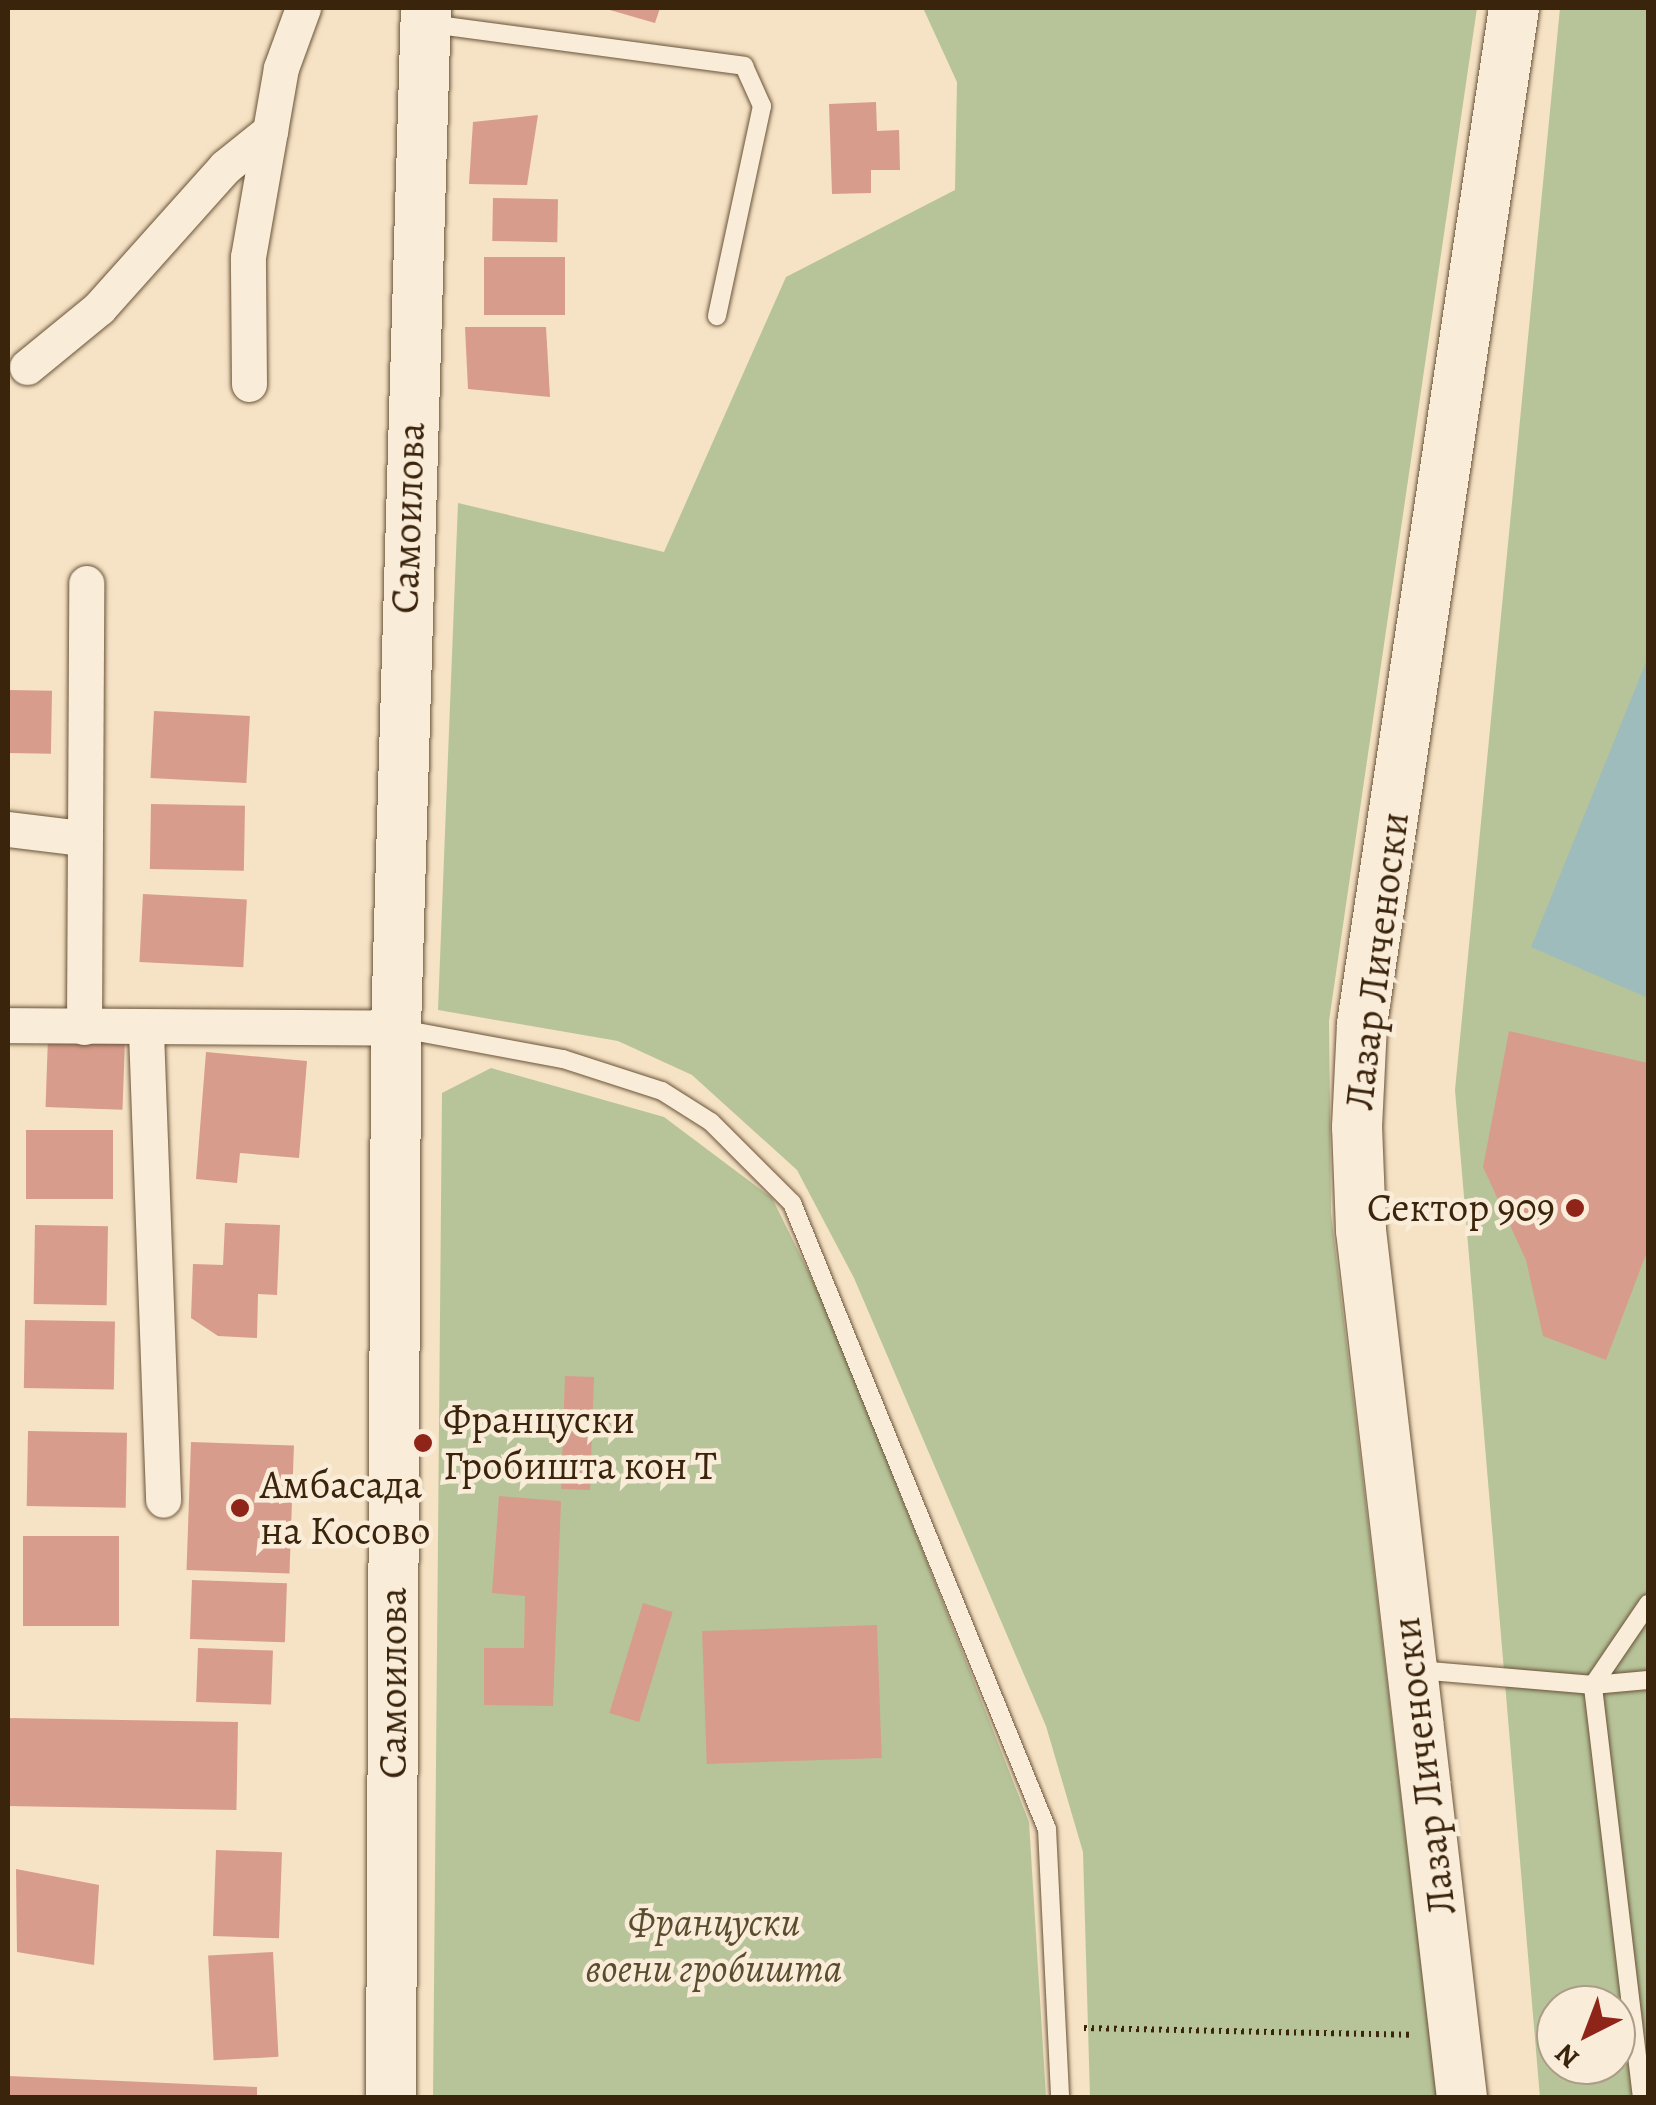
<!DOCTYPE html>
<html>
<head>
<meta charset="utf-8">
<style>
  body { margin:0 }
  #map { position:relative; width:1656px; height:2105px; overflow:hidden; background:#f6e2c4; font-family:Alegreya,serif }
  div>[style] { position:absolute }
  .green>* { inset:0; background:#b7c499 }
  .water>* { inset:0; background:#9ebcbc }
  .building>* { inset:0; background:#d89c8c; transform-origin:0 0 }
  .path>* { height:6px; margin-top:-3px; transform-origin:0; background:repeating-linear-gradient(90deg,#3b240c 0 2.5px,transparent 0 7.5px) }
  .roads { filter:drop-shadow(0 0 2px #6a543a) drop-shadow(0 0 2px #6a543a) }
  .lane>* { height:18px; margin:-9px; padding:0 9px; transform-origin:9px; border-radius:9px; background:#f9ecd9 }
  .street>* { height:35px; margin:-17.5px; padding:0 17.5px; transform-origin:17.5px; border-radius:17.5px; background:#f9ecd9 }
  .secondary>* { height:50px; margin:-25px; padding:0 25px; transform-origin:25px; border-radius:25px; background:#f9ecd9 }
  .dots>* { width:28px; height:28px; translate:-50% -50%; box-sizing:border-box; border:5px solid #f9ecd9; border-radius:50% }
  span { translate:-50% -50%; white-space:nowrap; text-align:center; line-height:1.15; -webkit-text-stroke:9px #f9ecd9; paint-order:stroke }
  .street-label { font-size:40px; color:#3b240c }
  .poi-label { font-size:40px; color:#3b240c }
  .right { translate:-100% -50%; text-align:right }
  .left { translate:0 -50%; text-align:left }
  .park-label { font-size:40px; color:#5a4c2f; font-style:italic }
  .frame { position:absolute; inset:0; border:10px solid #3b240c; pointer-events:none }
  .north { position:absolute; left:1536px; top:1985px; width:100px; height:100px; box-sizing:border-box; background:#f9ecd9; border:2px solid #ad9c87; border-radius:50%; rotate:222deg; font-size:28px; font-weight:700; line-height:40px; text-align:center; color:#3b240c }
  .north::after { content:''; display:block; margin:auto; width:35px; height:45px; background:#8f2418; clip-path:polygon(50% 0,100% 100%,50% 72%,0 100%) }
</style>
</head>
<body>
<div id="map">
  <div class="green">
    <div style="clip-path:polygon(923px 8px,1477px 8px,1329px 1021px,1331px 1213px,1437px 2097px,1090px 2097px,1083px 1852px,1046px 1726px,854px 1278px,797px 1170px,692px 1075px,618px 1041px,438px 1010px,458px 503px,664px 552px,786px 277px,955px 190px,957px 82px)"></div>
    <div style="clip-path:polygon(evenodd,1560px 8px,1648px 8px,1648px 2097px,1540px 2098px,1455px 1090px,1560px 8px,1556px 2005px,1616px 2005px,1616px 2065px,1556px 2065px,1556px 2005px)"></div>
    <div style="clip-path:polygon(491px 1068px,664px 1117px,772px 1198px,831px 1317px,1029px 1822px,1046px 2097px,433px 2098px,442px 1093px)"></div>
  </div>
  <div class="water">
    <div style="clip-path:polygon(1648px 657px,1648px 998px,1531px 947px)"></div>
  </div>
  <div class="building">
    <div style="clip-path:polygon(603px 8px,660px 8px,655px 23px)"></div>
    <div style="clip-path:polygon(876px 102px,877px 131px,899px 130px,900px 170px,871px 170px,871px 193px,832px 194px,829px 104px)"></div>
    <div style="clip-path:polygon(538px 115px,527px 185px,469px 184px,473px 122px)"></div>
    <div style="left:493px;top:198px;width:65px;height:43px;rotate:1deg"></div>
    <div style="left:484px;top:257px;width:81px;height:58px"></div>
    <div style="clip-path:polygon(465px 327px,546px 327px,550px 397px,468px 389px)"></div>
    <div style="left:8px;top:690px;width:44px;height:63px;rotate:1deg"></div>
    <div style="left:154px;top:711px;width:96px;height:67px;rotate:3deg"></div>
    <div style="left:151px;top:804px;width:94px;height:65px;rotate:1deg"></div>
    <div style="left:143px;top:894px;width:104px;height:68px;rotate:3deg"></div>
    <div style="clip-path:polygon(1509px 1031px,1648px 1063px,1648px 1249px,1606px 1360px,1543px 1336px,1526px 1260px,1483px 1167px)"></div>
    <div style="left:48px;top:1037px;width:77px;height:70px;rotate:2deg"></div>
    <div style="clip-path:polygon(206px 1052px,307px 1061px,299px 1158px,240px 1153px,237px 1183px,196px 1179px)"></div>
    <div style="left:26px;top:1130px;width:87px;height:69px"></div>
    <div style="clip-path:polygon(225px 1223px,280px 1225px,277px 1295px,258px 1294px,257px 1338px,218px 1336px,191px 1318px,193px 1264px,223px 1265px)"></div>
    <div style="left:35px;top:1225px;width:73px;height:79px;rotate:1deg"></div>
    <div style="left:25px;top:1320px;width:90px;height:68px;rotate:1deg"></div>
    <div style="left:565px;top:1376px;width:29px;height:113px;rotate:2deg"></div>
    <div style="left:28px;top:1431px;width:99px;height:75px;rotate:1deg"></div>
    <div style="left:191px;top:1442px;width:103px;height:128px;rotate:2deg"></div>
    <div style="clip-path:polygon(499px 1496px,561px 1501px,553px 1706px,484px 1705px,484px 1648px,524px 1648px,525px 1596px,492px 1593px)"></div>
    <div style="left:23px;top:1536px;width:96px;height:90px"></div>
    <div style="left:192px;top:1580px;width:95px;height:59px;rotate:2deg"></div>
    <div style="left:643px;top:1603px;width:31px;height:115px;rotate:17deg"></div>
    <div style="left:877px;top:1625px;width:133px;height:175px;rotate:88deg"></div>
    <div style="left:198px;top:1648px;width:75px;height:54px;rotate:2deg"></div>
    <div style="left:8px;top:1718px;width:230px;height:88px;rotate:1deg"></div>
    <div style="left:216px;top:1850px;width:66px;height:86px;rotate:2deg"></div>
    <div style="clip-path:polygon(16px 1869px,99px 1885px,94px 1965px,17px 1952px)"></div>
    <div style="left:273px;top:1952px;width:105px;height:65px;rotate:87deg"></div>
    <div style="clip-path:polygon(8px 2076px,257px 2087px,257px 2098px,8px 2098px)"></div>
  </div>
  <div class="path">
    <div style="left:1084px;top:2028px;width:327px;rotate:1.2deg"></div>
  </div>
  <div class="roads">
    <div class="lane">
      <div style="left:431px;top:24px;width:316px;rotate:7.6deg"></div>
      <div style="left:744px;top:66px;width:44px;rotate:65.8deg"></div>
      <div style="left:762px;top:106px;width:215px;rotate:102.1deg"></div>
      <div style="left:401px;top:1029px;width:165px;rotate:10.5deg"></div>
      <div style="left:563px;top:1059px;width:104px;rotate:17.9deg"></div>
      <div style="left:662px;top:1091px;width:58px;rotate:32.3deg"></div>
      <div style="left:711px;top:1122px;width:115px;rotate:45deg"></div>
      <div style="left:792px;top:1203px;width:676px;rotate:67.84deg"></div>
      <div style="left:1047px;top:1829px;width:269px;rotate:87.2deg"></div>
      <div style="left:1418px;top:1670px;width:176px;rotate:4.9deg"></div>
      <div style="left:1593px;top:1685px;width:55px;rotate:-5.2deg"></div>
      <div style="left:1642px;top:2098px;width:416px;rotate:-96.8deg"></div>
      <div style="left:1593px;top:1685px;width:98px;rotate:-55.8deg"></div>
    </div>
    <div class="street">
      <div style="left:27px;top:367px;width:93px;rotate:-39.3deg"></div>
      <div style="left:99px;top:308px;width:189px;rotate:-48.2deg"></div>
      <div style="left:225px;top:167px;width:58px;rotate:-38.7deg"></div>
      <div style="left:249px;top:384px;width:127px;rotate:-90.5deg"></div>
      <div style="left:248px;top:257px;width:192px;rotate:-80.1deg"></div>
      <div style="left:281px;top:68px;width:64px;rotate:-69.9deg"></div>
      <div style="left:8px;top:829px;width:74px;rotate:7deg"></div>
      <div style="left:8px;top:1025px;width:388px;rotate:0.4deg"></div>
      <div style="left:84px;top:1027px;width:444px;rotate:-89.7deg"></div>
      <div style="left:146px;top:1032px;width:468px;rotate:87.9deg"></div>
    </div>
    <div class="secondary">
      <div style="left:391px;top:2098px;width:1070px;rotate:-89.73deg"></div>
      <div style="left:396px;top:1028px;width:1020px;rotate:-88.32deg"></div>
      <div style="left:1462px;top:2098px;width:874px;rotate:-96.64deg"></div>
      <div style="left:1361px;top:1230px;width:103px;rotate:-92.2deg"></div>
      <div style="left:1357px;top:1127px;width:103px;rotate:-87.2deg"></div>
      <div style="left:1362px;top:1024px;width:1027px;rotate:-81.49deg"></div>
    </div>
  </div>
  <div class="dots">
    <div style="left:1575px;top:1208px;background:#8f2418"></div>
    <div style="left:423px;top:1443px;background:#8f2418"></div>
    <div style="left:240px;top:1508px;background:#8f2418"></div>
  </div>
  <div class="street-label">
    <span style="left:408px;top:518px;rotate:-88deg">Самоилова</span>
    <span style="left:1377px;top:961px;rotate:-83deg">Лазар Личеноски</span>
    <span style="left:393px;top:1683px;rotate:-90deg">Самоилова</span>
    <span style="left:1424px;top:1766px;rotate:-97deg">Лазар Личеноски</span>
  </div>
  <div class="poi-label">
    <span class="right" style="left:1555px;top:1208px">Сектор 909</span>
    <span class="left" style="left:443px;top:1443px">Француски<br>Гробишта кон Т</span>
    <span class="left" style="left:260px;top:1508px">Амбасада<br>на Косово</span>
  </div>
  <div class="park-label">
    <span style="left:714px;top:1946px">Француски<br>воени гробишта</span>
  </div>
  <div class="frame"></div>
  <div class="north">N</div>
</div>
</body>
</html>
